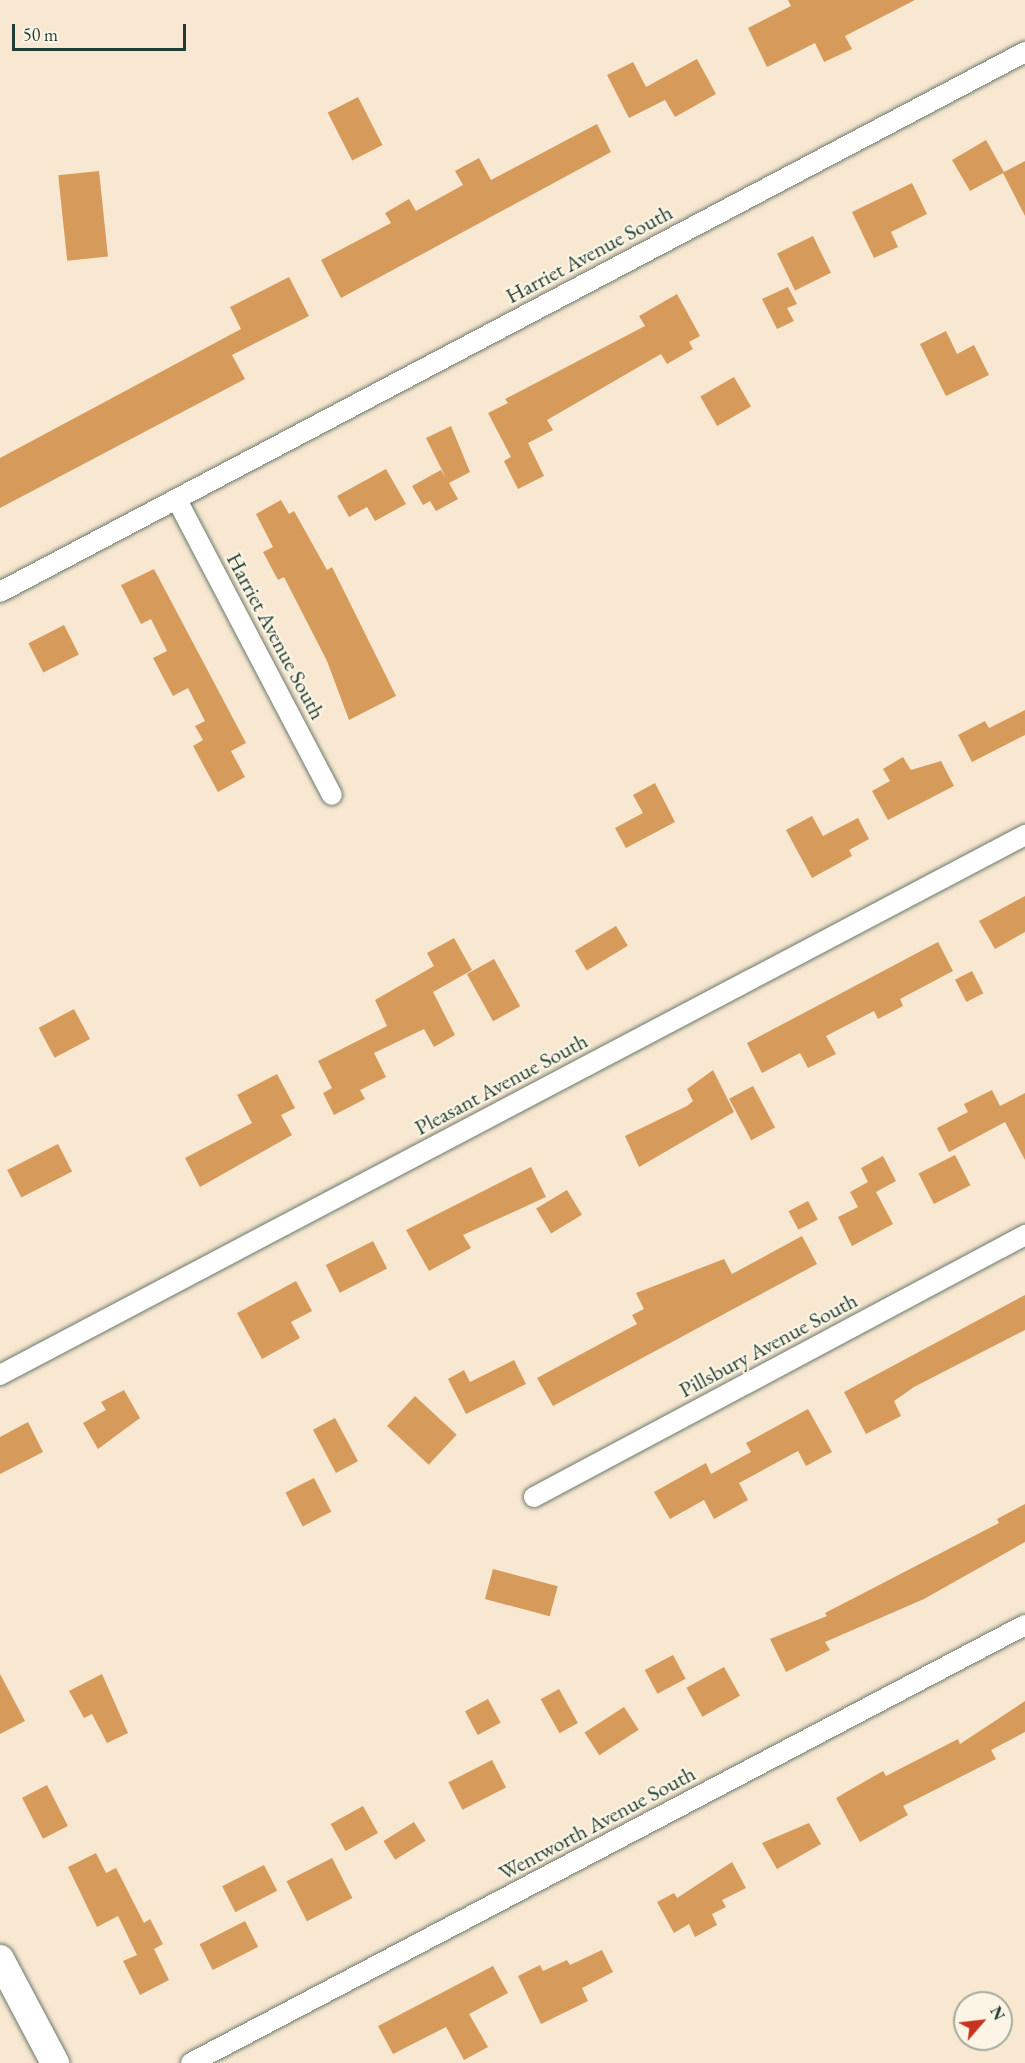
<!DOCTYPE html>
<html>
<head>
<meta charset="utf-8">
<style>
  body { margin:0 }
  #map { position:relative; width:1025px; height:2063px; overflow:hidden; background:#f8e8d1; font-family:"EB Garamond",serif }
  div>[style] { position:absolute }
  .building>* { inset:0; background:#d69b5b; transform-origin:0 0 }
  .roads { filter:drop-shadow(0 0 2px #6b796b) drop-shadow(0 0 2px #6b796b) }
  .street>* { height:20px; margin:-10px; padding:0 10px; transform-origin:10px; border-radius:10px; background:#fff }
  .secondary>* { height:28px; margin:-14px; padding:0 14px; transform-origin:14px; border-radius:14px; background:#fff }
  span { translate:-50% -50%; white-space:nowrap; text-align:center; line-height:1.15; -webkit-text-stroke:4.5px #fcf5e5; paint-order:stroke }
  .street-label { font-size:22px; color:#1f3d34 }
  .north { position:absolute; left:953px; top:1991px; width:60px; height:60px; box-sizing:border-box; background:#fcf5e5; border:2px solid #a4ab9e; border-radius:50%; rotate:62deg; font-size:16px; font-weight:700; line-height:24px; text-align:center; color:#1f3d34 }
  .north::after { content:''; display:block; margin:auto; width:21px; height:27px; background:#c8321e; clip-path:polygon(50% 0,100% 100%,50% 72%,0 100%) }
  .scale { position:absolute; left:12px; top:24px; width:174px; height:27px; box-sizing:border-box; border:3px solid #1f3d34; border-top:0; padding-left:8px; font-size:18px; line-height:21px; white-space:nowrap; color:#1f3d34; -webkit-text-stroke:4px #fcf5e5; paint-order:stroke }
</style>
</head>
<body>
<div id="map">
  <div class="building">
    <div style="clip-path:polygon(788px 0,915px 0,845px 36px,852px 49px,824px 62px,815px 43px,767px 67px,748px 28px,791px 6px)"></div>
    <div style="clip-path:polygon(697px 59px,716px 94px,675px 117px,665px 100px,629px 118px,607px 75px,633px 62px,646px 87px)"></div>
    <div style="left:358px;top:97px;width:54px;height:34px;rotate:63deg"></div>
    <div style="clip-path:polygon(597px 124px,611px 152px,341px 298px,321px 260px,391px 223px,385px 213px,409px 199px,416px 211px,463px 185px,455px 171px,479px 158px,491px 180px)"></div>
    <div style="clip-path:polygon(986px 140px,1004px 172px,1025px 161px,1025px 216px,1003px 173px,970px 191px,952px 160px)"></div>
    <div style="left:99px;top:171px;width:86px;height:41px;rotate:84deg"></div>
    <div style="clip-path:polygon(912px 183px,927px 214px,891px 232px,898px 247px,874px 258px,852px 212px)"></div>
    <div style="left:813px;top:236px;width:41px;height:40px;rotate:64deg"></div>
    <div style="clip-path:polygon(289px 277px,309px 316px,232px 355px,245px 379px,0 508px,0 458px,241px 329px,230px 307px)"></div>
    <div style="clip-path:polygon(788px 287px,797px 304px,787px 308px,794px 321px,777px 329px,762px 299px)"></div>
    <div style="clip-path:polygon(677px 294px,700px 336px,689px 342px,693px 349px,667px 364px,661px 354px,547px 420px,553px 430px,528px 443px,544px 476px,518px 489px,504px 461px,511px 457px,488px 413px,508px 403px,505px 399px,645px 326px,639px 316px)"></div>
    <div style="clip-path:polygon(946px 331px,957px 354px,974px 345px,989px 375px,946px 396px,920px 344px)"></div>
    <div style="left:734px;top:377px;width:34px;height:39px;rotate:60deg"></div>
    <div style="clip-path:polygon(451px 426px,470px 472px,449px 483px,458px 499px,436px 511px,430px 501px,423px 505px,412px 486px,441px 470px,446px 478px,426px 438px)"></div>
    <div style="clip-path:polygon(386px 469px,406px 504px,375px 521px,367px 507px,349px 517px,337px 496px)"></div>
    <div style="clip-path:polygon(281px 500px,289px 514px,294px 511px,327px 570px,332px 567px,396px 696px,349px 720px,327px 661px,284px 577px,278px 580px,263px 552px,273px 547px,256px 514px)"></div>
    <div style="clip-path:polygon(154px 569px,246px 743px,231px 751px,245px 777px,218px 792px,193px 746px,203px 740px,195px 726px,205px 721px,188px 688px,173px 696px,153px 658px,167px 651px,151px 619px,141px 624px,121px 585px)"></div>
    <div style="left:64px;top:625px;width:33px;height:40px;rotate:63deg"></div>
    <div style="clip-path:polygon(1025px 710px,1025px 735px,972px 762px,958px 735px,985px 721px,989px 728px)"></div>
    <div style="clip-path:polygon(903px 757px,911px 770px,941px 761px,954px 786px,888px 820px,872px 791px,890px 781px,883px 769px)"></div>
    <div style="clip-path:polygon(655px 783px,675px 822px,626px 848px,615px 828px,643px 813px,633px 795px)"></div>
    <div style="clip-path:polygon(812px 816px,823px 836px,858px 818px,869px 839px,849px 850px,852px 856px,812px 878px,786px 830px)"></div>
    <div style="clip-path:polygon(1025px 896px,1025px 932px,995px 949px,979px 921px)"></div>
    <div style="left:616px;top:926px;width:23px;height:48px;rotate:59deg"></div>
    <div style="clip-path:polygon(454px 938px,472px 970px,433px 992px,455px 1035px,434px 1047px,424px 1029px,374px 1053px,386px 1077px,360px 1090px,365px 1099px,334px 1115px,323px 1093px,332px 1088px,318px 1061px,387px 1026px,375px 1000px,434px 966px,427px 953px)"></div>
    <div style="clip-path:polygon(938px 942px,953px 971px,900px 999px,903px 1006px,878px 1019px,874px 1011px,826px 1036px,836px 1054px,808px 1068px,800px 1053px,762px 1073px,747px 1043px)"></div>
    <div style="left:494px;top:959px;width:54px;height:31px;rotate:61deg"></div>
    <div style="left:972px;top:971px;width:25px;height:19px;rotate:63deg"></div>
    <div style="left:74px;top:1009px;width:34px;height:40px;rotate:62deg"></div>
    <div style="clip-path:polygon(713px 1070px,734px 1112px,639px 1167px,625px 1136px,687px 1106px,693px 1101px,687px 1089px)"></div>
    <div style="clip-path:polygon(277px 1074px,295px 1108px,281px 1115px,292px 1135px,200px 1187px,185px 1158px,252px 1123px,237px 1095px)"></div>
    <div style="left:753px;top:1086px;width:47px;height:27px;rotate:62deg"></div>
    <div style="clip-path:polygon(992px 1090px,1000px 1106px,1025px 1093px,1025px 1160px,1005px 1122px,949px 1152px,937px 1128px,968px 1112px,964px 1104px)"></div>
    <div style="left:58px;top:1144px;width:31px;height:57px;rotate:63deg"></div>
    <div style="left:955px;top:1155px;width:34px;height:41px;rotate:63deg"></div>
    <div style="clip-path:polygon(883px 1156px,896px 1181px,876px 1192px,893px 1224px,852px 1246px,838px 1217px,858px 1207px,850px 1192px,868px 1182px,861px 1168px)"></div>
    <div style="clip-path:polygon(531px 1167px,546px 1197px,463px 1235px,471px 1248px,429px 1271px,406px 1230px)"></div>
    <div style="left:567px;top:1190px;width:29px;height:36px;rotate:59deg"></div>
    <div style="left:808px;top:1201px;width:21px;height:22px;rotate:62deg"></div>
    <div style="clip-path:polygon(802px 1236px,817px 1264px,553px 1406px,537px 1378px,637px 1324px,632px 1315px,644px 1309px,636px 1293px,724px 1259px,732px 1274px)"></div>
    <div style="left:373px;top:1241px;width:31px;height:53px;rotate:63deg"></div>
    <div style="clip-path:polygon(296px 1281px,312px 1311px,291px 1322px,300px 1338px,262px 1359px,237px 1313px)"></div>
    <div style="clip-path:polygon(1025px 1295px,1025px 1330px,914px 1387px,894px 1401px,901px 1416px,866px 1434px,844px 1392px)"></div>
    <div style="clip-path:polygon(514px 1360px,526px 1384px,466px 1414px,448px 1379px,464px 1370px,470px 1382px)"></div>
    <div style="clip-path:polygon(124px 1390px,140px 1418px,98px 1449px,83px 1423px,106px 1410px,101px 1402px)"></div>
    <div style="left:415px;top:1396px;width:57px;height:41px;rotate:43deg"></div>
    <div style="clip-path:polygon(808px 1409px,832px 1452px,806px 1466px,798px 1451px,739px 1483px,748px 1500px,714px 1519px,704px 1500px,670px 1519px,654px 1492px,706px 1463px,711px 1474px,751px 1452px,746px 1443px)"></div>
    <div style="left:335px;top:1418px;width:49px;height:25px;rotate:62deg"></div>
    <div style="clip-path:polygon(28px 1422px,43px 1452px,0 1474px,0 1437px)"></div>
    <div style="left:314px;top:1478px;width:38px;height:32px;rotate:63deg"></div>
    <div style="clip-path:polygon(1025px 1504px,1025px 1542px,924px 1599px,825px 1642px,830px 1650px,786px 1672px,770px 1639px,827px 1616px,825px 1613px,999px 1523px,997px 1519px)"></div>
    <div style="left:493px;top:1569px;width:67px;height:31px;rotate:15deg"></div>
    <div style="left:673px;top:1655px;width:27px;height:32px;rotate:62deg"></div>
    <div style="left:724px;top:1667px;width:33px;height:43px;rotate:61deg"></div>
    <div style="clip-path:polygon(0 1674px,25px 1721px,0 1734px)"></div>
    <div style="clip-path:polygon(102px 1674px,128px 1733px,107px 1743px,92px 1714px,84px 1718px,69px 1691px)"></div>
    <div style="left:559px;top:1689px;width:39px;height:21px;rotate:61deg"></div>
    <div style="left:488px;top:1699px;width:27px;height:26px;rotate:62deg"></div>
    <div style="clip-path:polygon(1025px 1701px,1025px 1732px,991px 1750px,996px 1759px,903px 1806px,908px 1815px,860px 1842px,836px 1798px,883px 1771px,886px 1776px,958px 1739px,960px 1744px)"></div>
    <div style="left:624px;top:1707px;width:27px;height:47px;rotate:57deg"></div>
    <div style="left:492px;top:1760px;width:31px;height:49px;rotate:63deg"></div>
    <div style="left:47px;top:1785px;width:46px;height:28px;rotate:63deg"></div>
    <div style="left:363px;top:1806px;width:31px;height:37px;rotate:61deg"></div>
    <div style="left:414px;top:1822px;width:22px;height:36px;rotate:58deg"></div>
    <div style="clip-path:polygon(809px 1823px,821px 1844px,777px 1869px,762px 1843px)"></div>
    <div style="clip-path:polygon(96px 1853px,106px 1873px,116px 1868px,144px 1923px,150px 1919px,163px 1944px,154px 1949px,169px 1980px,140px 1995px,123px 1961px,137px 1955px,118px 1916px,97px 1927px,68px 1867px)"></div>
    <div style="left:332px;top:1858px;width:45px;height:51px;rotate:63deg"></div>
    <div style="clip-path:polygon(732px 1862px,746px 1888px,722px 1900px,726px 1907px,712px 1914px,717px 1925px,695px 1937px,689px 1924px,674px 1933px,657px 1902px,674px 1893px,677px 1898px)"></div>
    <div style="left:264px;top:1865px;width:29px;height:47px;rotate:63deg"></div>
    <div style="left:245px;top:1921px;width:29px;height:51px;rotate:63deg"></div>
    <div style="clip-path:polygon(602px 1950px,613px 1972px,582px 1988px,588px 2001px,541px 2024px,518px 1976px,540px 1965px,543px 1971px,567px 1960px,570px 1965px)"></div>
    <div style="clip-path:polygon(493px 1966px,508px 1993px,469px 2014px,488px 2047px,464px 2060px,446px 2027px,393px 2054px,378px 2026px)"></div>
  </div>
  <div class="roads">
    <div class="street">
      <div style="left:177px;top:500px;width:333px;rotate:62.3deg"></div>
      <div style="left:0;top:592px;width:1159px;rotate:-27.78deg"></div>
      <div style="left:0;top:1375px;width:1159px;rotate:-27.78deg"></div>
      <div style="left:534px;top:1497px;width:557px;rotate:-28.08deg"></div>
      <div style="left:191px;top:2063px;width:942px;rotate:-27.71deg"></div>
    </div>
    <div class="secondary">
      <div style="left:0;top:1959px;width:118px;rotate:62.1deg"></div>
    </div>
  </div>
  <div class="street-label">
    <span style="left:589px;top:254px;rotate:-28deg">Harriet Avenue South</span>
    <span style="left:276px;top:636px;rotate:62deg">Harriet Avenue South</span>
    <span style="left:501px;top:1084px;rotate:-28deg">Pleasant Avenue South</span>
    <span style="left:768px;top:1345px;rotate:-28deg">Pillsbury Avenue South</span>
    <span style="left:597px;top:1823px;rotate:-28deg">Wentworth Avenue South</span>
  </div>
  <div class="north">N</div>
  <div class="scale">50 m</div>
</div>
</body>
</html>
